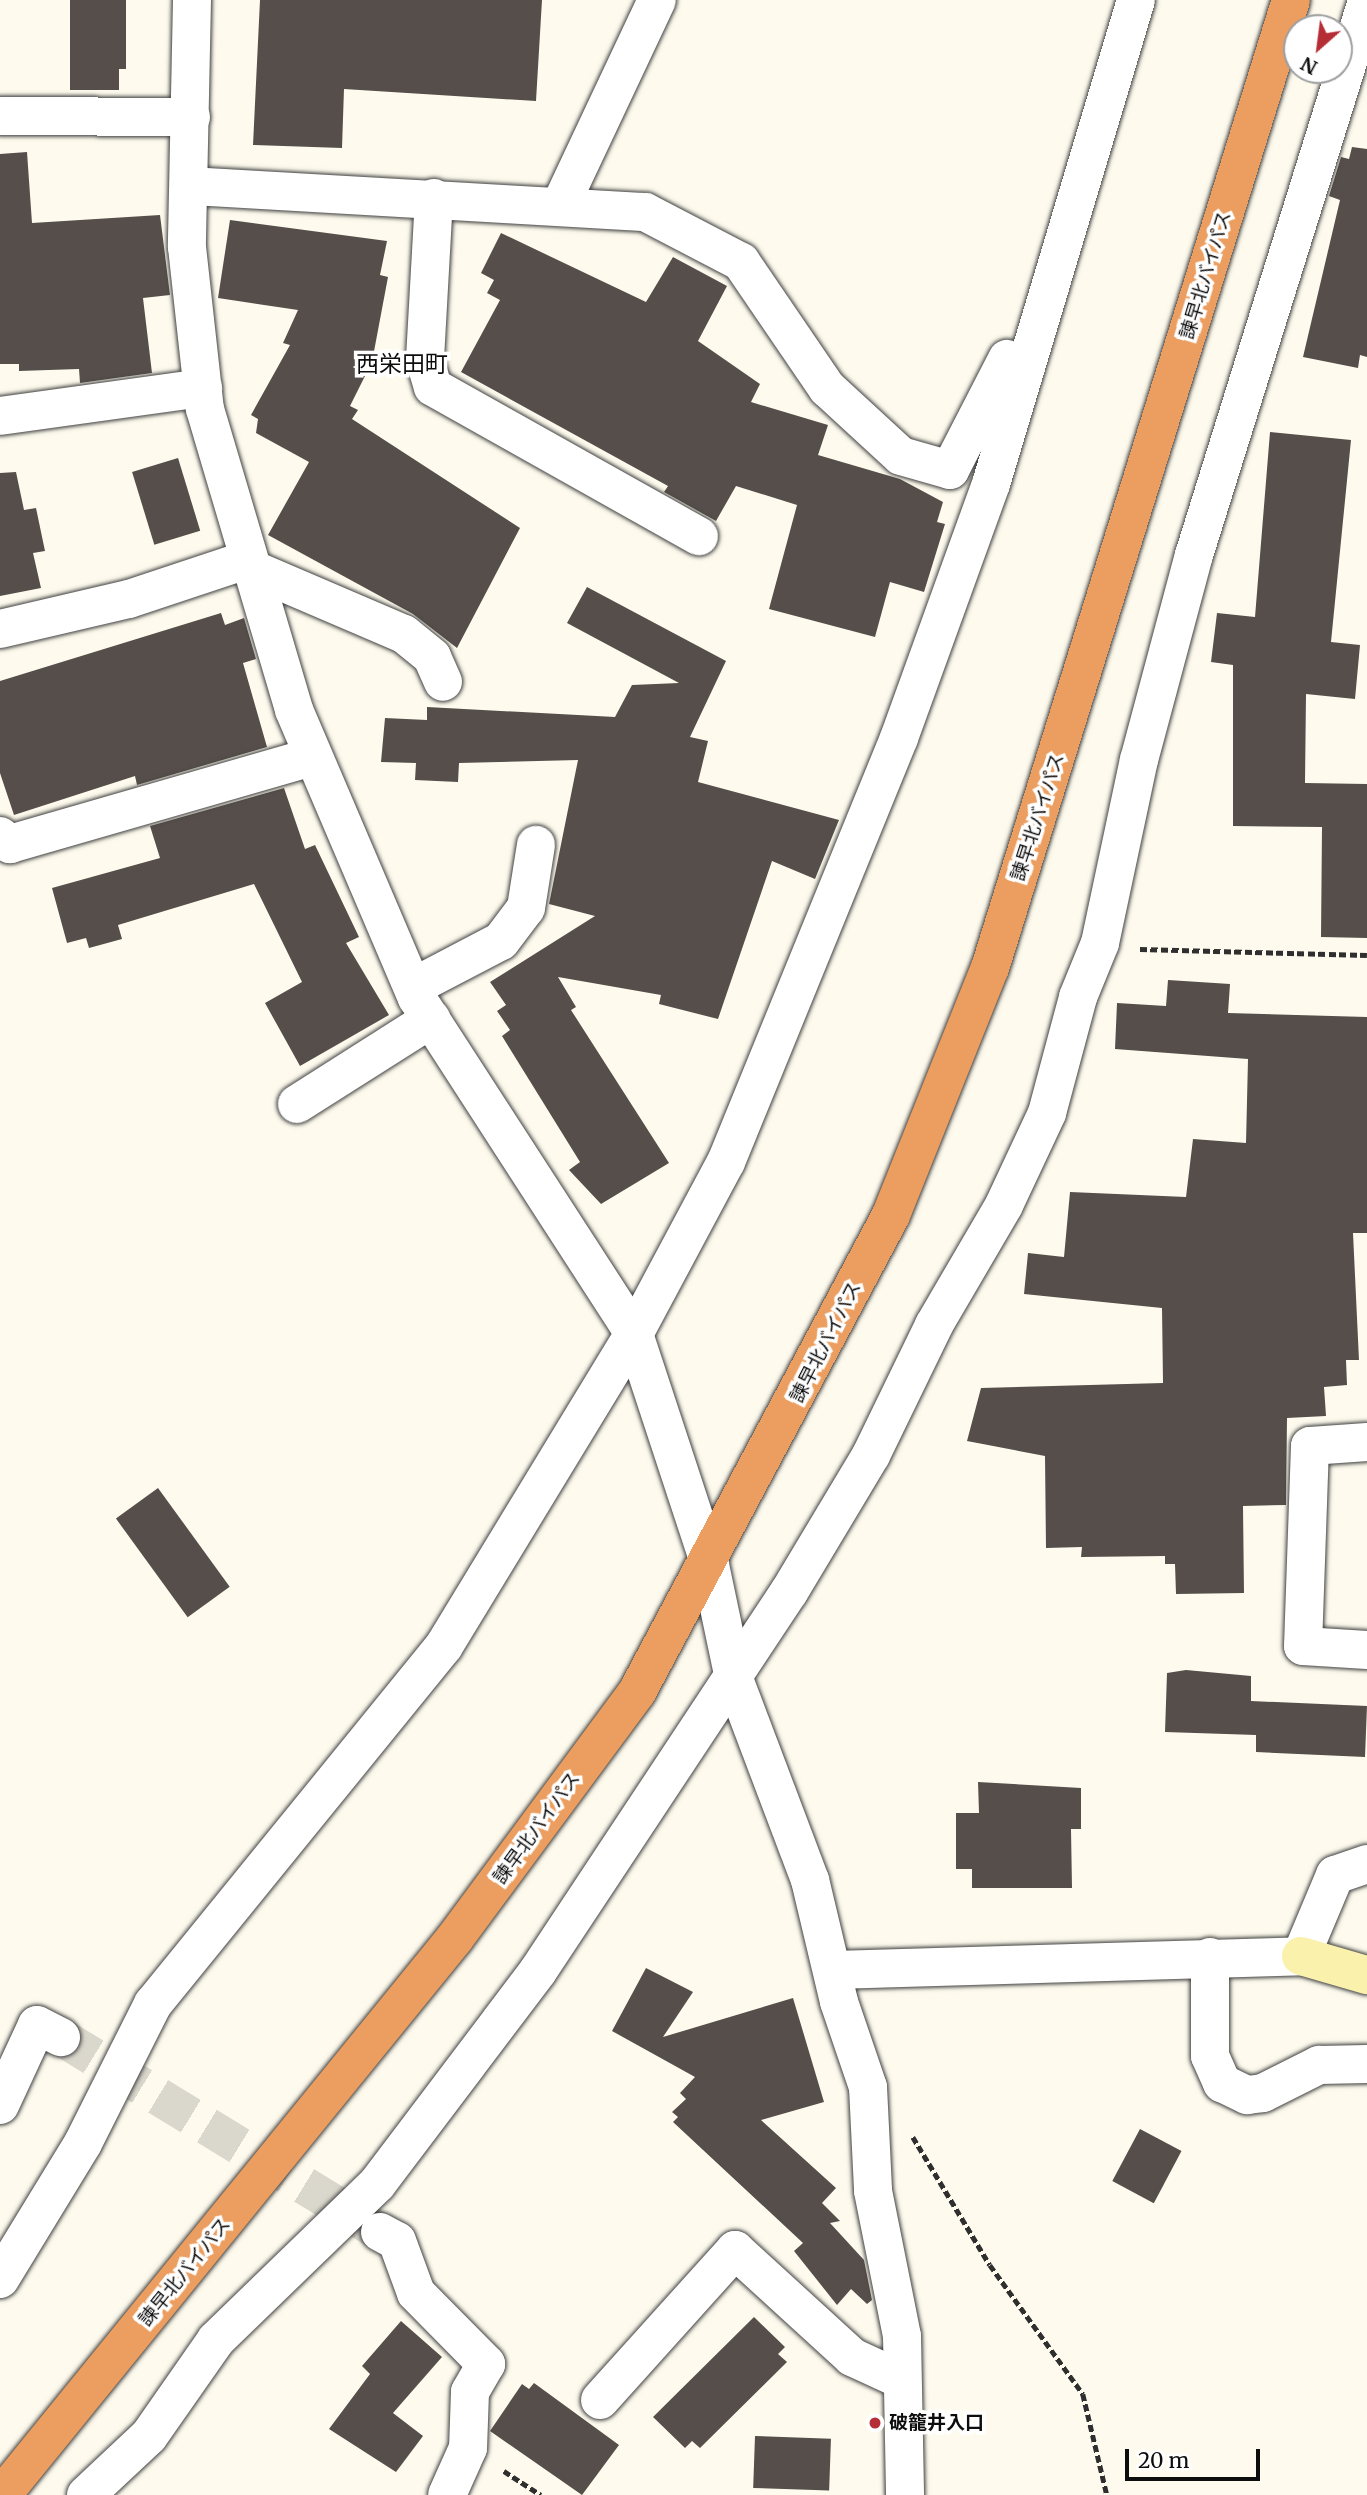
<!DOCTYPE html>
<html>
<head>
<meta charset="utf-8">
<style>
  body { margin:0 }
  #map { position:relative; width:1367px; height:2495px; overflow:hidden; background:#fefbee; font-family:Merriweather,"Noto Sans JP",serif }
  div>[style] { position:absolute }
  .building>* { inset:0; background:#554e4a; transform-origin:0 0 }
  .street-tunnel>* { height:38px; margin-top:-19px; transform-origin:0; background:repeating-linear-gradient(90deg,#dad7cc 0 38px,transparent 0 57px) }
  .path>* { height:4.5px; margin-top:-2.25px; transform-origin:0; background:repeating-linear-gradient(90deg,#2f2f2f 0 7px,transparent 0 10.5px) }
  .roads { filter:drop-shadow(0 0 2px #404040) drop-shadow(0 0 2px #404040) }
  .street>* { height:38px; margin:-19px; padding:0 19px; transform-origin:19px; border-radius:19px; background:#fff }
  .secondary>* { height:38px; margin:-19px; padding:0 19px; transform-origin:19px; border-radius:19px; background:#faf1ad }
  .highway>* { height:38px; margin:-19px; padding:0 19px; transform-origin:19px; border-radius:19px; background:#eb9e5f }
  .dots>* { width:19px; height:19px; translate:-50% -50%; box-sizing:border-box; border:4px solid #fff; border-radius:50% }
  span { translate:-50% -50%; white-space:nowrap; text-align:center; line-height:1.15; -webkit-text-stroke:7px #fff; paint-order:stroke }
  .street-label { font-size:19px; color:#0d0d0d }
  .poi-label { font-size:19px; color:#0d0d0d; font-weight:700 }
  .left { translate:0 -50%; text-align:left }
  .quarter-label { font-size:23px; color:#0d0d0d }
  .north { position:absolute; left:1283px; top:14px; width:70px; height:70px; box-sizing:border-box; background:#fff; border:2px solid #9e9e9e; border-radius:50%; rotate:208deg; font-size:19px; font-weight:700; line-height:28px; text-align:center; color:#0d0d0d }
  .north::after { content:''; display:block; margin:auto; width:24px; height:32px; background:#b52e35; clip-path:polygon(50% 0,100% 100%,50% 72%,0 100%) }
  .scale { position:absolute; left:1125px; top:2449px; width:135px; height:32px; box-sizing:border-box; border:4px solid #0d0d0d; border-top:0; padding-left:9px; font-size:21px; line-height:24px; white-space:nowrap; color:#0d0d0d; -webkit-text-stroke:5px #fff; paint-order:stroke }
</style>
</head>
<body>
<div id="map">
  <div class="building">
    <div style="clip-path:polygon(70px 0,126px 0,126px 69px,119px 69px,119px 90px,70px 90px)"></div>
    <div style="clip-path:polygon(260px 0,542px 0,536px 101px,344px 89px,342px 148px,253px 145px)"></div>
    <div style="clip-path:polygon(1352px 147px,1367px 149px,1367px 357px,1360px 355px,1358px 368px,1303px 357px,1340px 200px,1329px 196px,1341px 157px,1349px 159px)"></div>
    <div style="clip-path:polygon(27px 152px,32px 223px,160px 215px,170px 295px,143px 298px,152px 373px,80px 383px,79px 369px,19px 371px,19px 364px,0 364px,0 154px)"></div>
    <div style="clip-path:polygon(230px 220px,387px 241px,380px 275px,388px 277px,372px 362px,350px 406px,358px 410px,352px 419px,520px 528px,457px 648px,413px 614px,268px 535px,309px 462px,256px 433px,258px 419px,251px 415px,290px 345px,283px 343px,298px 310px,218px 298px)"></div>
    <div style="clip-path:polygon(501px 233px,646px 302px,673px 257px,727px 286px,698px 341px,760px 384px,751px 402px,828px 425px,818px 455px,900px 479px,943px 502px,937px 522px,945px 524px,924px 592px,890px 582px,875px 637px,769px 609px,797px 505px,736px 486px,716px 521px,664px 492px,668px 486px,461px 372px,500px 300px,487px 293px,494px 280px,481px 273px)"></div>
    <div style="clip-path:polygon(1270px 432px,1351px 440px,1331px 642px,1360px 645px,1355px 699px,1306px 694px,1305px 783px,1367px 784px,1367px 938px,1321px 937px,1322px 827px,1233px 826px,1233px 665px,1211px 662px,1217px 613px,1255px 617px)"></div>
    <div style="left:178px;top:458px;width:76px;height:48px;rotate:73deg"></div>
    <div style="clip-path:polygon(16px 472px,24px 510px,36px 508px,45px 551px,33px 553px,41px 588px,0 596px,0 473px)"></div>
    <div style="clip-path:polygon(587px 587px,726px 661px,690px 737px,708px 741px,698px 782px,839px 820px,815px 879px,772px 861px,718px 1019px,659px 1004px,661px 995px,558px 977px,576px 1007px,571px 1010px,669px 1163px,601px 1204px,569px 1170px,580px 1162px,502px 1036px,510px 1030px,497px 1011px,506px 1005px,490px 982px,595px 916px,549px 904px,578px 760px,459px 763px,458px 782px,415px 780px,416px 763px,381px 762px,385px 718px,427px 720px,427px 707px,615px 717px,632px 685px,679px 683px,567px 623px)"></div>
    <div style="clip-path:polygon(221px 613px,225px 625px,244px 618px,256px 659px,243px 663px,267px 747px,137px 785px,135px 776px,14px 815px,0 773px,0 681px)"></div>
    <div style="clip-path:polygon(284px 788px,305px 849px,315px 845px,359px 937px,346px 943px,389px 1015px,300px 1066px,265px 1003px,302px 982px,254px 884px,118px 925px,122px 939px,89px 948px,86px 938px,67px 943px,52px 888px,160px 858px,150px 826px)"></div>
    <div style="clip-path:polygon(1168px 980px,1230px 984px,1228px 1013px,1367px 1017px,1367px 1233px,1353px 1233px,1359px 1360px,1346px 1360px,1347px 1385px,1324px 1387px,1326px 1416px,1287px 1418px,1286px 1505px,1243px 1506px,1244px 1593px,1176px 1594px,1175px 1564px,1165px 1564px,1165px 1556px,1081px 1557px,1082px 1547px,1046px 1548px,1045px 1456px,967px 1441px,981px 1388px,1163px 1383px,1162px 1308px,1024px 1294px,1028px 1253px,1064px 1257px,1070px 1192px,1186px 1197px,1193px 1139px,1246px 1143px,1248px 1059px,1115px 1049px,1117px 1003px,1166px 1006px)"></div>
    <div style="left:158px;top:1488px;width:122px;height:52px;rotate:54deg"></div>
    <div style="clip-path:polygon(1186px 1670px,1251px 1676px,1251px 1701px,1367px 1706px,1365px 1757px,1256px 1752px,1256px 1735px,1165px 1732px,1167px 1673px)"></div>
    <div style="clip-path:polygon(978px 1782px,1081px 1788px,1081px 1829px,1071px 1829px,1072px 1888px,972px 1888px,972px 1869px,956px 1869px,956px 1813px,979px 1813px)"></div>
    <div style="clip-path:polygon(646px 1968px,693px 1992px,663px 2037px,793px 1998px,824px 2102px,761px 2120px,836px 2188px,822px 2203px,840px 2221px,830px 2223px,864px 2260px,872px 2300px,867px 2304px,851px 2289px,837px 2305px,794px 2251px,803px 2243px,673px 2122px,678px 2117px,672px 2112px,686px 2099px,680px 2093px,695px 2077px,612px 2031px)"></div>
    <div style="left:1140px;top:2129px;width:47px;height:59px;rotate:28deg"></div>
    <div style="clip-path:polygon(754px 2317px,785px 2347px,778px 2354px,787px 2362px,700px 2448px,692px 2441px,685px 2448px,653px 2417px)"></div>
    <div style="clip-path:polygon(401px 2321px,442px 2357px,393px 2413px,423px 2436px,396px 2472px,329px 2429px,370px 2374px,362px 2366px)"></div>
    <div style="clip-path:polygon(534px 2383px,619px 2445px,582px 2495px,490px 2431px,522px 2384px,529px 2389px)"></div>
    <div style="left:755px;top:2436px;width:76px;height:52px;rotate:2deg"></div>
  </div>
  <div class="street-tunnel">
    <div style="left:61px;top:2037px;width:369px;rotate:31.4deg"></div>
  </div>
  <div class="path">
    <div style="left:1140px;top:949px;width:227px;rotate:1.5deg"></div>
    <div style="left:913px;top:2137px;width:149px;rotate:59deg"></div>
    <div style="left:990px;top:2265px;width:159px;rotate:54.2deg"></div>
    <div style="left:1083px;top:2394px;width:104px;rotate:76.6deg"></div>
    <div style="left:504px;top:2471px;width:44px;rotate:33deg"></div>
  </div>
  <div class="roads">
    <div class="street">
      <div style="left:192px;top:0;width:247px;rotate:91.2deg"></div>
      <div style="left:187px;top:247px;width:163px;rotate:83.7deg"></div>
      <div style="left:205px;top:409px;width:314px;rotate:73.5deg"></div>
      <div style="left:294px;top:710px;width:313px;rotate:66.9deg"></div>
      <div style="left:417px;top:998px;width:400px;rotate:57.1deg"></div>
      <div style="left:634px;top:1334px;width:243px;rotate:71.8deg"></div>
      <div style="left:710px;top:1565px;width:116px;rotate:78.1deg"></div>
      <div style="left:734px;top:1679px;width:215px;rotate:69.3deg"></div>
      <div style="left:810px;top:1880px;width:125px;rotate:76.6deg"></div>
      <div style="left:839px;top:2002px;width:90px;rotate:71.2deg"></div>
      <div style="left:868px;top:2087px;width:104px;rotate:87.2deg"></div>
      <div style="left:873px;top:2191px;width:148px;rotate:78.7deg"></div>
      <div style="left:902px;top:2336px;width:159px;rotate:88.9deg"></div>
      <div style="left:0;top:116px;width:191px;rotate:0.3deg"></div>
      <div style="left:190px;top:186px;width:456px;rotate:3.3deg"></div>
      <div style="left:645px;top:212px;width:108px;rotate:27.5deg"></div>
      <div style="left:741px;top:262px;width:153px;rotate:55.7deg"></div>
      <div style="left:827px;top:388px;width:100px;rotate:42.6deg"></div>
      <div style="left:901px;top:456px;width:51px;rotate:15.9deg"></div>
      <div style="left:950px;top:470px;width:125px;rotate:-62.8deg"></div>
      <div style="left:434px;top:198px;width:163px;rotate:93.2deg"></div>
      <div style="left:425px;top:361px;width:27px;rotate:73deg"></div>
      <div style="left:433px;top:387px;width:305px;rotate:29.3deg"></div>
      <div style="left:561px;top:204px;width:225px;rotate:-64.8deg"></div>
      <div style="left:0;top:416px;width:205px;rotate:-7.9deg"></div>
      <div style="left:252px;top:569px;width:165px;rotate:23.2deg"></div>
      <div style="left:404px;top:634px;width:36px;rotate:39deg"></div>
      <div style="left:432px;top:657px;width:27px;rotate:66deg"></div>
      <div style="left:0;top:629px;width:132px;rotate:-13.1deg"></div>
      <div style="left:129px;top:599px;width:126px;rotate:-18.4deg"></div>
      <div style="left:0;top:836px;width:13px;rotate:39deg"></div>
      <div style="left:10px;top:844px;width:314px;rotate:-16.1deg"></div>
      <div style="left:413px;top:987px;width:99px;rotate:-27.6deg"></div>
      <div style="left:501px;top:941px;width:41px;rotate:-52.9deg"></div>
      <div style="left:526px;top:908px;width:64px;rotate:-81deg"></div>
      <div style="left:297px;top:1104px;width:159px;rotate:-32.4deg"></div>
      <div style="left:1367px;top:1442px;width:57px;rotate:176deg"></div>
      <div style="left:1310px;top:1446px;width:200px;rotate:92deg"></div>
      <div style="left:1303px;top:1646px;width:64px;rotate:3.6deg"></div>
      <div style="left:1210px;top:1957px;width:99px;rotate:90deg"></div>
      <div style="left:1210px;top:2056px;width:30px;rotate:66deg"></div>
      <div style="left:1222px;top:2083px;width:28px;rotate:26deg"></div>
      <div style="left:1247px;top:2095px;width:16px;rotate:-7deg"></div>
      <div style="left:1263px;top:2093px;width:63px;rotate:-26.6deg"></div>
      <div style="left:1319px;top:2065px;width:48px;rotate:-1.2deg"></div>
      <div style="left:836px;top:1970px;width:465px;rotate:-1.7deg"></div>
      <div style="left:1301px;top:1956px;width:88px;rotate:-67.2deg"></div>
      <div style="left:1335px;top:1875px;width:34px;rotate:-19deg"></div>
      <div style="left:0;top:2105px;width:88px;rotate:-65.2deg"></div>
      <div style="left:37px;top:2025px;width:27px;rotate:27deg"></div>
      <div style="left:380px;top:2232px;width:19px;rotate:28deg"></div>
      <div style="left:397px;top:2241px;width:55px;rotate:69.9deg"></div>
      <div style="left:416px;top:2293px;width:100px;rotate:45.4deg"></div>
      <div style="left:486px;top:2364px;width:32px;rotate:120deg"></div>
      <div style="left:470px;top:2392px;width:56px;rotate:92deg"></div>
      <div style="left:468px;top:2448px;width:51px;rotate:114.1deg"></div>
      <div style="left:0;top:2279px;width:159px;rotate:-58.6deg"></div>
      <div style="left:83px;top:2143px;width:156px;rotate:-63.3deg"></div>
      <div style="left:153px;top:2004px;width:461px;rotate:-50.9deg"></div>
      <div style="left:444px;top:1646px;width:365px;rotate:-58.7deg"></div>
      <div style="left:634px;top:1334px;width:195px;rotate:-61.9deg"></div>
      <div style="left:726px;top:1162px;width:458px;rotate:-67.8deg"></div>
      <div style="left:899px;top:738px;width:270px;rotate:-70.1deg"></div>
      <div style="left:991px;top:484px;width:505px;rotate:-73.32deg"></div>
      <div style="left:600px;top:2400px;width:202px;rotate:-48deg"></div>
      <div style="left:735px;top:2250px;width:159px;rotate:42.4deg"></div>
      <div style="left:852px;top:2357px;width:55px;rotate:24.7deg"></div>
      <div style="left:86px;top:2495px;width:86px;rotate:-43.1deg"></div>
      <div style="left:149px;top:2436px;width:117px;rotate:-55.1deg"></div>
      <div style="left:216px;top:2340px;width:224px;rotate:-44.1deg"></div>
      <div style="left:377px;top:2184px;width:267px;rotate:-52.9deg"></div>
      <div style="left:538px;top:1971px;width:455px;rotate:-56.5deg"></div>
      <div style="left:789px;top:1592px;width:160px;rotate:-59.1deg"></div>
      <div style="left:871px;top:1455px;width:144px;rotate:-64.1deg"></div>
      <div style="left:934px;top:1325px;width:139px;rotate:-59.7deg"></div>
      <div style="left:1004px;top:1205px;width:102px;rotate:-64.9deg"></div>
      <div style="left:1047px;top:1113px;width:120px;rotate:-75deg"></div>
      <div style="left:1078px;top:997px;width:58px;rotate:-67.8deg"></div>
      <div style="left:1100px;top:943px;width:187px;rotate:-78deg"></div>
      <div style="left:1139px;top:760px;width:212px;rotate:-75deg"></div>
      <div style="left:1194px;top:555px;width:580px;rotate:-72.66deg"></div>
    </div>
    <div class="secondary">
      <div style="left:1301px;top:1956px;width:69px;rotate:16.1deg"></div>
    </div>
    <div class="highway">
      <div style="left:2px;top:2495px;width:718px;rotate:-50.88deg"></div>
      <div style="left:455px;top:1938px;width:306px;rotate:-53.5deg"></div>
      <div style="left:637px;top:1692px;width:540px;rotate:-61.96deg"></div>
      <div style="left:891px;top:1215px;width:266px;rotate:-68.2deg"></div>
      <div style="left:990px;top:968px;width:1014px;rotate:-72.73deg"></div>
    </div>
  </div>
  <div class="dots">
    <div style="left:875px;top:2423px;background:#b52e35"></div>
  </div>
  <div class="street-label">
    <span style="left:1206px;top:275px;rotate:-73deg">諫早北バイパス</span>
    <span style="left:1038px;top:817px;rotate:-72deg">諫早北バイパス</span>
    <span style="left:826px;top:1342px;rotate:-63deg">諫早北バイパス</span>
    <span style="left:537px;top:1828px;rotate:-54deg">諫早北バイパス</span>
    <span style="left:185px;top:2272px;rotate:-51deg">諫早北バイパス</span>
  </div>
  <div class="poi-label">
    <span class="left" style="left:889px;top:2423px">破籠井入口</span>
  </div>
  <div class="quarter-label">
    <span style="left:402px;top:364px">西栄田町</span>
  </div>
  <div class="north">N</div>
  <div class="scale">20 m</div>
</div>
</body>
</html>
